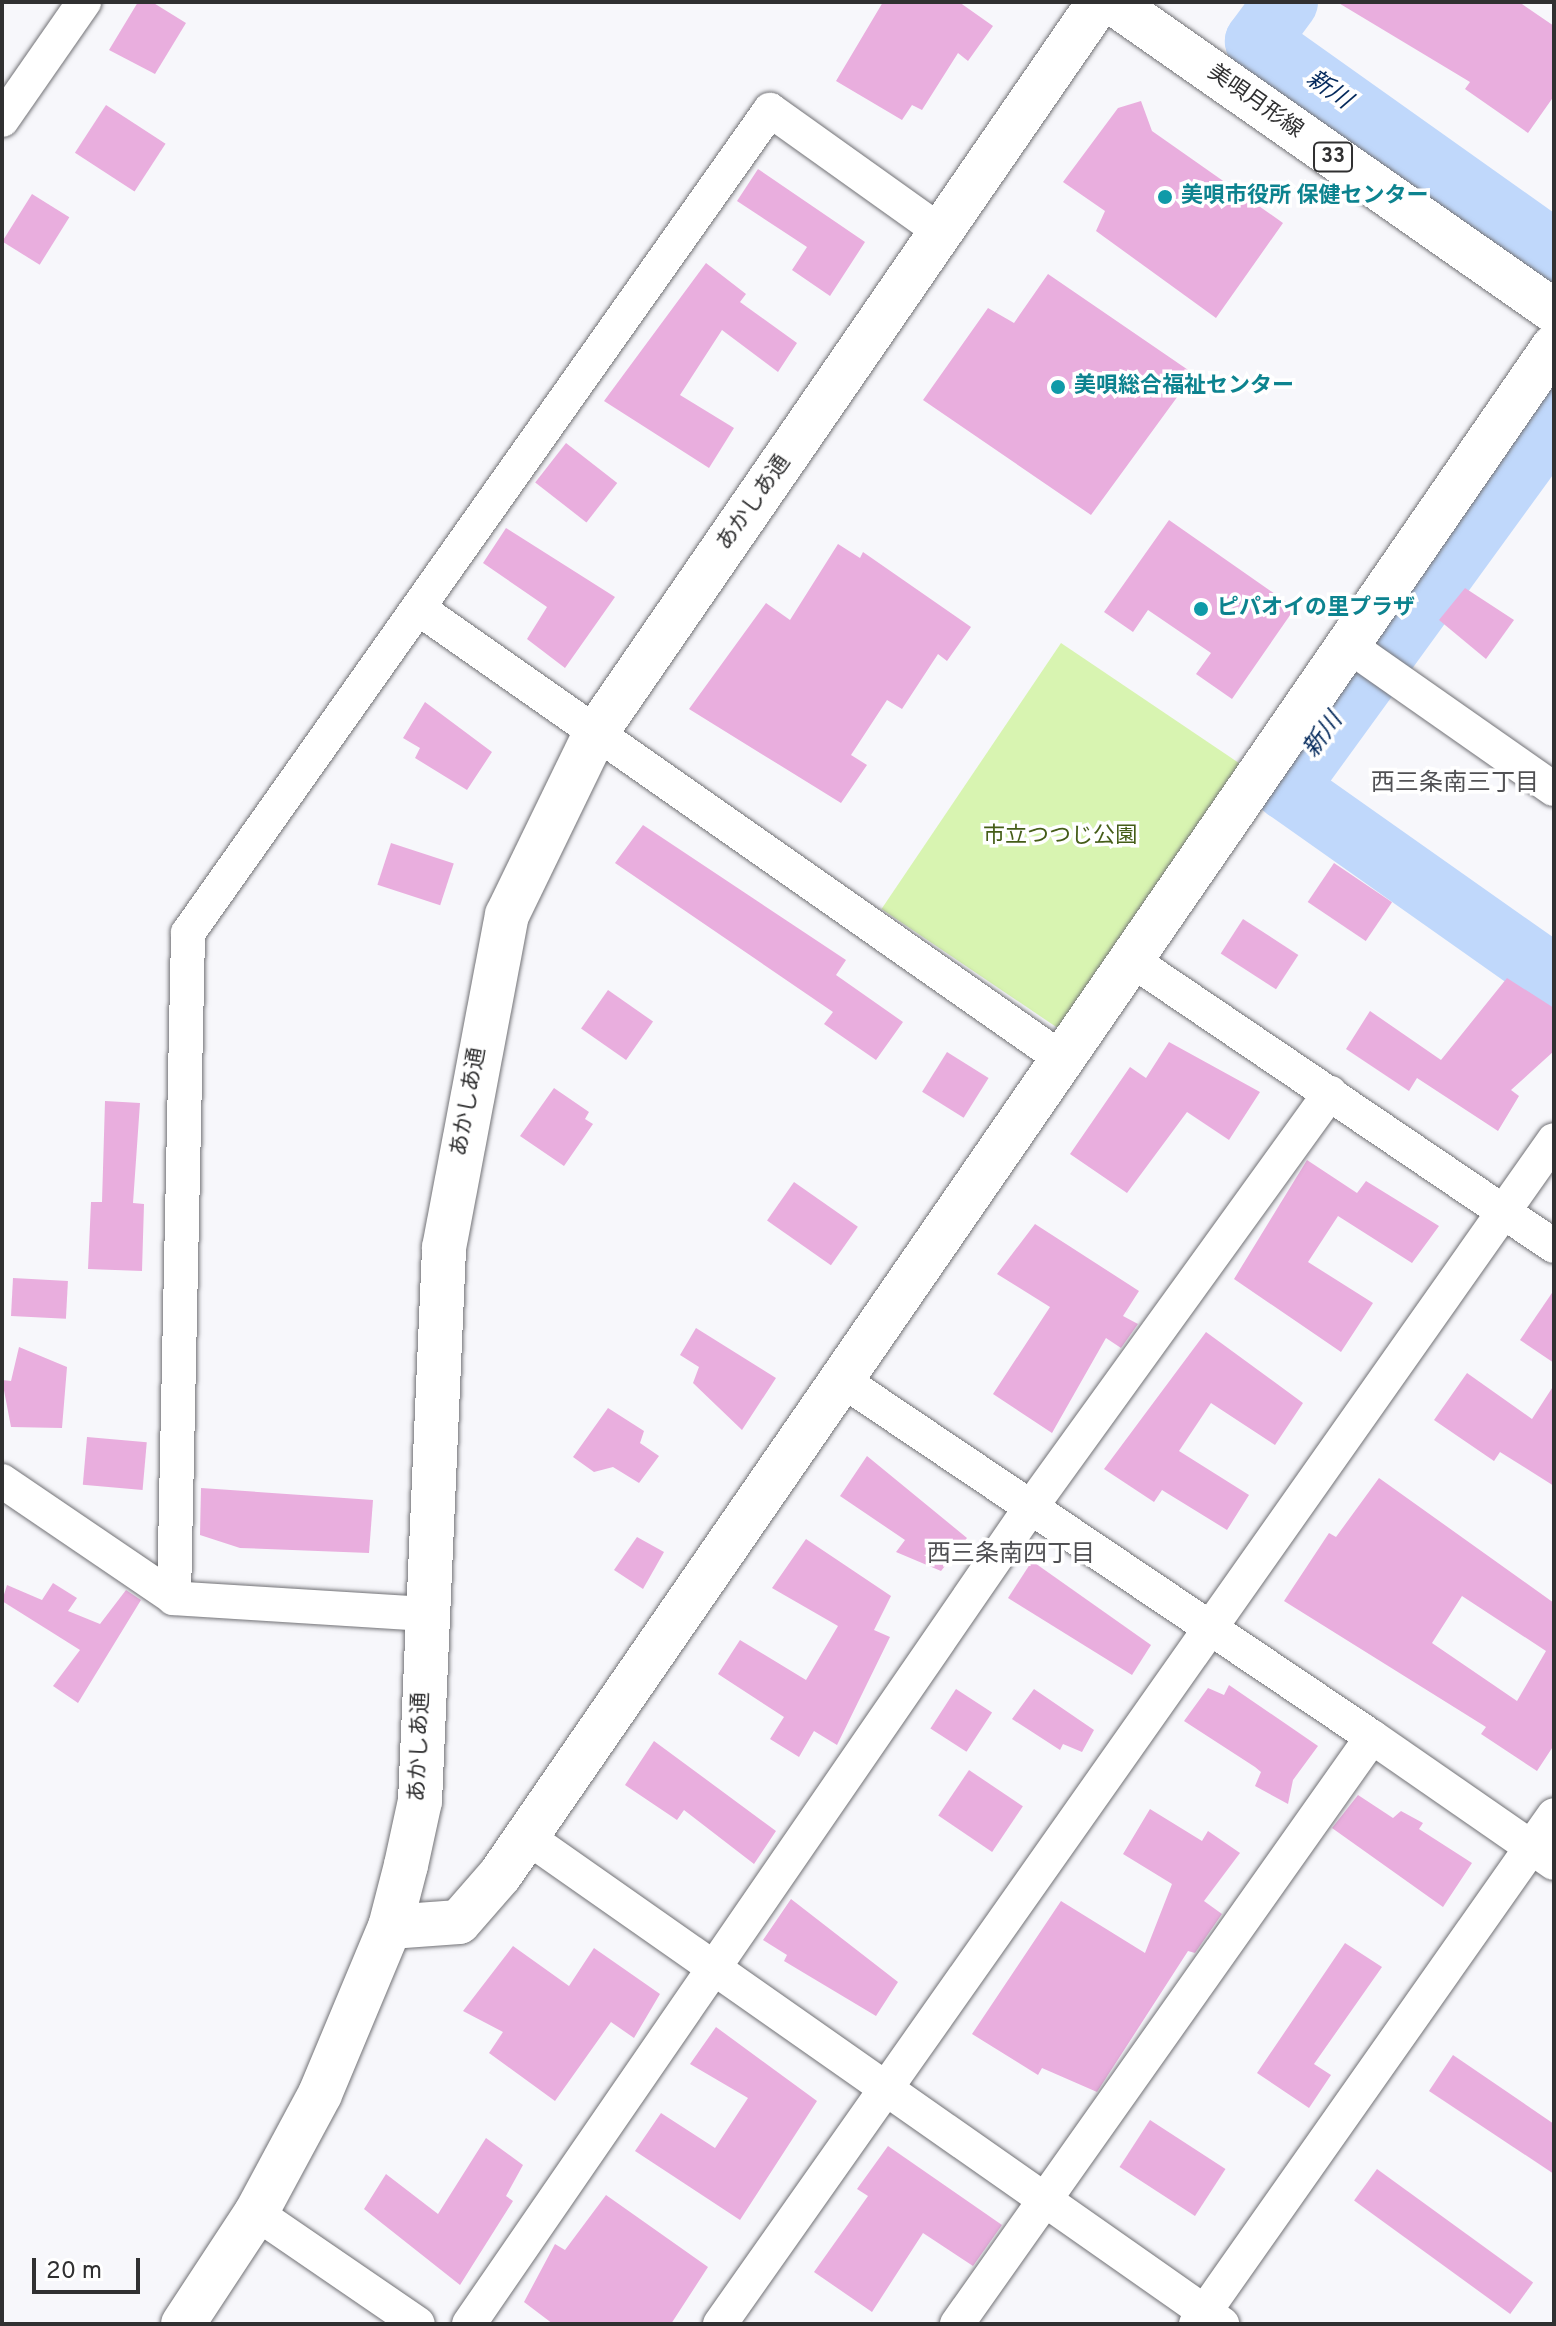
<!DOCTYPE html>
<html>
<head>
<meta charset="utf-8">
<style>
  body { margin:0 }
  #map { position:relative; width:1556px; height:2326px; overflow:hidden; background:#f7f7fb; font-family:Overpass,"Noto Sans JP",sans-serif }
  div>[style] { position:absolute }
  .green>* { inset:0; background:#d8f4b1; transform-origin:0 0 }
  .river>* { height:64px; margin:-32px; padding:0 32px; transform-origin:32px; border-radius:32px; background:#c0d8fb }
  .building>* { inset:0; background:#e9aede; transform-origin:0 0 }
  .roads { filter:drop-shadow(0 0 2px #727276) drop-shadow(0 0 2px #727276) }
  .street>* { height:34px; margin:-17px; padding:0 17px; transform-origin:17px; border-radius:17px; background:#fff }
  .secondary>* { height:44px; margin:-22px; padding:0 22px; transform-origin:22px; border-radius:22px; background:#fff }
  .primary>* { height:44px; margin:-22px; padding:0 22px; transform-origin:22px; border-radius:22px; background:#fff }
  .dots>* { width:22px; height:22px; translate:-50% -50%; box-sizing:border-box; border:4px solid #fff; border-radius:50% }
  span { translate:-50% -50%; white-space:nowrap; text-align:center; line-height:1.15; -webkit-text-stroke:7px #fff; paint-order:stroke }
  .shield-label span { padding:2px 6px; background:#fff; border:2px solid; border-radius:6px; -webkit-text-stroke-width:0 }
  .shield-label { font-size:20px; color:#303031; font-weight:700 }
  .street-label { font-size:22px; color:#303031 }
  .culture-label { font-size:22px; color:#0d838f; font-weight:700 }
  .left { translate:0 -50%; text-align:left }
  .park-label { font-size:22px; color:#455d18 }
  .water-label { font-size:24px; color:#052a5c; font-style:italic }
  .neighbourhood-label { font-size:24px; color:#515154 }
  .frame { position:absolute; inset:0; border:4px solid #303031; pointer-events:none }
  .scale { position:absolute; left:32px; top:2258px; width:108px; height:36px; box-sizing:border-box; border:4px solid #303031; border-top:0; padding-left:10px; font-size:24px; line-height:28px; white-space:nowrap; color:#303031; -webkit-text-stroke:6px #fff; paint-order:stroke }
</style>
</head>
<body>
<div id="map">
  <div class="green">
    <div style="left:1061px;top:643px;width:222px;height:321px;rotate:34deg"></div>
  </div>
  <div class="river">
    <div style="left:1286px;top:2px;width:49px;rotate:126.6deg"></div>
    <div style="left:1257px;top:41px;width:364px;rotate:35.4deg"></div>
    <div style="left:1554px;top:419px;width:456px;rotate:126deg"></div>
    <div style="left:1286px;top:788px;width:328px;rotate:35.2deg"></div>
  </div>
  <div class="building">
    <div style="clip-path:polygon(138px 2px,152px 2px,186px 23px,155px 74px,109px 50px)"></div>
    <div style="clip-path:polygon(883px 2px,959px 2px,993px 26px,968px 61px,958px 53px,922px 110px,912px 105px,902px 120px,836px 81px)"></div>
    <div style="clip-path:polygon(1337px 2px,1519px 2px,1554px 26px,1554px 96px,1528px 133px,1465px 89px,1470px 82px)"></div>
    <div style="clip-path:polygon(1141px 101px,1152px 131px,1283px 223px,1216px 318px,1096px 231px,1105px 211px,1063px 182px,1118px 108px)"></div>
    <div style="left:106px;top:105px;width:71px;height:57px;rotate:33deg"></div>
    <div style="clip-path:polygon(758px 169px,865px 242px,830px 296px,792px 270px,807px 247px,737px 201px)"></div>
    <div style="left:32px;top:194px;width:44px;height:56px;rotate:32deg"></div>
    <div style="clip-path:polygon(706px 263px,746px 294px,740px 302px,797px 343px,778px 372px,722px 330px,680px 395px,734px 428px,709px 468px,604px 401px)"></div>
    <div style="clip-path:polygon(1048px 274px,1194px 374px,1091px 515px,923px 400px,988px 308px,1014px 323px)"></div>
    <div style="left:566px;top:443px;width:65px;height:50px;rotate:38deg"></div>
    <div style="clip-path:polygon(1169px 520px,1295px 608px,1232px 699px,1196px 674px,1211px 653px,1148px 610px,1133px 632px,1104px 612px)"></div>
    <div style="clip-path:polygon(506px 528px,615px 597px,565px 668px,527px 639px,547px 607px,483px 563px)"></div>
    <div style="clip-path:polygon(838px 544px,860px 558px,863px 552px,971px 627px,947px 661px,938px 654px,902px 709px,887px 700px,851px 755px,867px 765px,841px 803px,689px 709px,766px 603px,790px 620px)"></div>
    <div style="clip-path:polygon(1465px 588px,1514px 620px,1486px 659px,1439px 620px)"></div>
    <div style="clip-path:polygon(425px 702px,492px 752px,467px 790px,415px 758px,420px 748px,403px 738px)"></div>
    <div style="clip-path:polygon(643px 825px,846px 960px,836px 975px,903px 1022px,876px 1060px,824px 1024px,833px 1012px,615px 863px)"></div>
    <div style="left:391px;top:843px;width:66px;height:44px;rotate:18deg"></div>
    <div style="left:1334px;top:863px;width:70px;height:47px;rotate:34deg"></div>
    <div style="left:1243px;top:919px;width:66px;height:41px;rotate:33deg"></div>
    <div style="clip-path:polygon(1507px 978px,1554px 1008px,1554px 1051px,1511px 1090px,1519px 1096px,1498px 1131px,1417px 1078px,1409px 1091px,1346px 1049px,1370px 1011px,1441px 1060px)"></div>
    <div style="left:608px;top:990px;width:55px;height:47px;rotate:35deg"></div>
    <div style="clip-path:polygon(1169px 1042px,1260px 1092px,1229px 1140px,1187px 1112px,1127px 1193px,1070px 1154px,1130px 1067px,1146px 1078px)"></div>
    <div style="left:947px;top:1052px;width:49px;height:47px;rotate:32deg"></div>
    <div style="clip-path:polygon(554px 1088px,589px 1112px,585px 1119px,593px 1124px,564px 1166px,520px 1136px)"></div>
    <div style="clip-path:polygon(105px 1101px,140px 1103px,133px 1203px,144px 1204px,142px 1271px,88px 1269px,91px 1202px,102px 1202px)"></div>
    <div style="clip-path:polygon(1307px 1160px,1357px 1193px,1366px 1181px,1439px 1226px,1412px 1263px,1338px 1216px,1308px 1262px,1373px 1303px,1341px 1352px,1234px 1279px)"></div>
    <div style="left:794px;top:1182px;width:78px;height:47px;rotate:35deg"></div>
    <div style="clip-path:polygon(1035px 1224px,1139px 1291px,1123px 1316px,1138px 1324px,1121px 1348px,1106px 1338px,1052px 1433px,993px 1394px,1050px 1307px,997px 1274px)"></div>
    <div style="left:13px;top:1278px;width:55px;height:38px;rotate:3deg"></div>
    <div style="clip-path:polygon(1554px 1290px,1554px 1363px,1520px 1340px)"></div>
    <div style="clip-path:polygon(696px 1328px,776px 1378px,742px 1430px,693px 1383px,699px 1367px,680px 1355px)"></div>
    <div style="clip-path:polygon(1206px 1332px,1303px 1403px,1275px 1445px,1211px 1403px,1179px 1451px,1249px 1495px,1227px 1530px,1162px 1490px,1154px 1502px,1104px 1469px)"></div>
    <div style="clip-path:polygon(19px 1347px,67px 1367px,62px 1428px,11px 1427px,2px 1380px,11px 1381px)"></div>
    <div style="clip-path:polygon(1467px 1373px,1532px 1419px,1554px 1385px,1554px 1486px,1500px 1452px,1494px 1461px,1434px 1420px)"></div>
    <div style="clip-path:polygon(608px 1408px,644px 1431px,640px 1443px,659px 1456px,639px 1483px,613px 1467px,594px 1472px,573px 1457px)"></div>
    <div style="left:87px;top:1437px;width:60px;height:48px;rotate:5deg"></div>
    <div style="clip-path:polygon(867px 1456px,967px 1538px,941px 1571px,896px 1552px,905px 1540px,840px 1496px)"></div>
    <div style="clip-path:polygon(evenodd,1379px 1478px,1554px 1603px,1554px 1745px,1537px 1771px,1481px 1734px,1486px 1727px,1284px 1601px,1329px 1533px,1336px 1537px,1379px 1478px,1462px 1596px,1546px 1651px,1517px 1701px,1432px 1643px,1462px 1596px)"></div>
    <div style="clip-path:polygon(201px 1488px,373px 1500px,369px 1553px,240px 1548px,200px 1535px)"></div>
    <div style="clip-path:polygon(637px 1537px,664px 1552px,643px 1589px,614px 1570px)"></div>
    <div style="clip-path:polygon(806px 1539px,891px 1596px,874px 1630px,890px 1637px,837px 1745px,814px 1731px,799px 1757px,770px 1739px,784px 1717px,718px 1674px,740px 1640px,806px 1680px,838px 1626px,772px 1588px)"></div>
    <div style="clip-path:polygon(1032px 1561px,1151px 1645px,1132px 1675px,1008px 1598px)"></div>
    <div style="clip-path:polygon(53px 1583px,77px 1598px,68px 1611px,100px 1624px,126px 1590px,141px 1600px,78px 1703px,53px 1686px,80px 1650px,2px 1601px,7px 1585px,42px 1600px)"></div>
    <div style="clip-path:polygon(1229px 1685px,1318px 1746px,1293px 1780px,1288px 1804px,1255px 1786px,1261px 1772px,1255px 1767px,1184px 1721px,1208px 1688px,1224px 1695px)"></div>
    <div style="left:956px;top:1689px;width:43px;height:47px;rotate:33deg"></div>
    <div style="clip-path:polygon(1034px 1689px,1094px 1730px,1082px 1752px,1063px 1744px,1060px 1750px,1012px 1719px)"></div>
    <div style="clip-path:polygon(654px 1741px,776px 1831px,754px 1864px,684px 1810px,677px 1820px,625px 1785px)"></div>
    <div style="left:969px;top:1770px;width:65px;height:55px;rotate:34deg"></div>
    <div style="clip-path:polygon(1358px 1795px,1393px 1818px,1401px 1811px,1423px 1823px,1419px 1829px,1472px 1863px,1443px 1907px,1332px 1828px)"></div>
    <div style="clip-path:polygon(1150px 1809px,1202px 1841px,1208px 1831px,1240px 1853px,1204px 1901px,1222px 1914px,1195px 1953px,1188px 1951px,1097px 2092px,1042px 2068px,1038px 2075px,972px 2034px,1061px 1901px,1145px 1953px,1172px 1884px,1123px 1854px)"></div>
    <div style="clip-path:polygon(791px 1899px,898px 1982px,876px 2016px,784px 1961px,787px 1955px,763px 1940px)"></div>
    <div style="clip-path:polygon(1345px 1943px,1382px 1967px,1314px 2064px,1331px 2075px,1309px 2108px,1257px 2073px)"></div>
    <div style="clip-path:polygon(513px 1946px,569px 1986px,594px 1948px,660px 1994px,634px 2038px,611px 2022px,555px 2101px,489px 2053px,503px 2032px,463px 2011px)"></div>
    <div style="clip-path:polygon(716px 2027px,817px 2101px,740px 2220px,635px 2151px,661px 2113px,715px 2148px,748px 2098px,690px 2064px)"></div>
    <div style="clip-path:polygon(1453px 2055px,1554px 2124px,1554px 2174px,1429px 2091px)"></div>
    <div style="left:1150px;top:2120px;width:90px;height:56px;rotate:33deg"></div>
    <div style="clip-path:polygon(486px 2138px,523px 2165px,506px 2196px,513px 2201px,460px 2285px,364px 2209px,386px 2174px,438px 2214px)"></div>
    <div style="clip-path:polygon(888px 2146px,1002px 2225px,973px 2266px,923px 2233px,872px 2312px,814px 2272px,868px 2196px,857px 2189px)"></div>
    <div style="left:1377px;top:2169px;width:193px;height:39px;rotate:36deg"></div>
    <div style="clip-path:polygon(606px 2195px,708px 2267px,671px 2324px,553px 2324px,524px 2302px,555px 2244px,565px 2250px)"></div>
  </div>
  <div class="roads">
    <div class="street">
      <div style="left:2px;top:120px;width:144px;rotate:-55.2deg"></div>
      <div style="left:418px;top:608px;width:786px;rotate:35deg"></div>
      <div style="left:1348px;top:645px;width:251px;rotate:35deg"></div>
      <div style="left:1133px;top:961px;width:508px;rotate:34.1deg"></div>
      <div style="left:839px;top:1378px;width:643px;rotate:33.96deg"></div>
      <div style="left:1372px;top:1737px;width:719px;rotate:125.26deg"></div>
      <div style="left:2px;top:1481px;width:208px;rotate:34.2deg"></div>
      <div style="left:425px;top:1614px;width:252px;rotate:-176.4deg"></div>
      <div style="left:174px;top:1598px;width:665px;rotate:-88.79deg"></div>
      <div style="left:188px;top:933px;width:1008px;rotate:-54.73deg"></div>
      <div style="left:770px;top:110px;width:210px;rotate:35.5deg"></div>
      <div style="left:1372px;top:1737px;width:221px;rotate:34.7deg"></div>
      <div style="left:527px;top:1837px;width:849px;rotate:35.02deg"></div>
      <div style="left:256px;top:2213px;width:196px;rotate:34.4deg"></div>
      <div style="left:469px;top:2324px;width:992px;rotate:-55.48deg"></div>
      <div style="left:1031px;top:1507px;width:511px;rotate:-54.16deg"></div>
      <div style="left:720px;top:2324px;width:1448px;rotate:-54.84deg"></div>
      <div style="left:1196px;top:2324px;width:622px;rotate:-54.88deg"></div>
    </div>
    <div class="secondary">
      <div style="left:390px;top:1927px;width:69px;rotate:-4.1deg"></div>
      <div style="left:459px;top:1922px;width:62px;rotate:-48.9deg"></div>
      <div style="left:500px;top:1875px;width:1857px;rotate:-55.42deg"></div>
      <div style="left:183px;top:2324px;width:133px;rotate:-56.7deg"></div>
      <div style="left:256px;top:2213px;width:135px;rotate:-61.7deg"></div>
      <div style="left:320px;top:2094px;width:181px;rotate:-67.3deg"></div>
      <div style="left:390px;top:1927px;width:64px;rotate:-75.5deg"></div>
      <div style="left:406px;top:1865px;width:66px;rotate:-77.7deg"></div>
      <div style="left:420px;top:1801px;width:554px;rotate:-87.51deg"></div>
      <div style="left:444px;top:1248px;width:339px;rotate:-79.3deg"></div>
      <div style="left:507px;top:915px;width:201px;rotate:-64.1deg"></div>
      <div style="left:595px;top:734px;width:889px;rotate:-55.45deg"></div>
    </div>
    <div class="primary">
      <div style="left:1112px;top:2px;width:539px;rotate:34.96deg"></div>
    </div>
  </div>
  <div class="dots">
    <div style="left:1165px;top:197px;background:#0f9aa8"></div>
    <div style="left:1058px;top:387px;background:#0f9aa8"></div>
    <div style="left:1201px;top:609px;background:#0f9aa8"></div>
  </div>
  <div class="shield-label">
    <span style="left:1333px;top:157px">33</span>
  </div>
  <div class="street-label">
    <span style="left:1255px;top:102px;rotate:35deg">美唄月形線</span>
    <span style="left:754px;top:503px;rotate:-55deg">あかしあ通</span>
    <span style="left:469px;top:1102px;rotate:-80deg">あかしあ通</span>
    <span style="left:420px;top:1747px;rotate:-88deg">あかしあ通</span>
  </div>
  <div class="culture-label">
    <span class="left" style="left:1181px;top:197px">美唄市役所 保健センター</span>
    <span class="left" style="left:1074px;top:387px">美唄総合福祉センター</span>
    <span class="left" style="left:1217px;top:609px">ピパオイの里プラザ</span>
  </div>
  <div class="park-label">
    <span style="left:1060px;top:837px">市立つつじ公園</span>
  </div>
  <div class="water-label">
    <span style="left:1328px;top:91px;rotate:35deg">新川</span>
    <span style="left:1324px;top:736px;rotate:-54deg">新川</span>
  </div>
  <div class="neighbourhood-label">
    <span style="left:1455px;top:785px">西三条南三丁目</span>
    <span style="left:1011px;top:1556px">西三条南四丁目</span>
  </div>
  <div class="frame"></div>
  <div class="scale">20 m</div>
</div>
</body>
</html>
